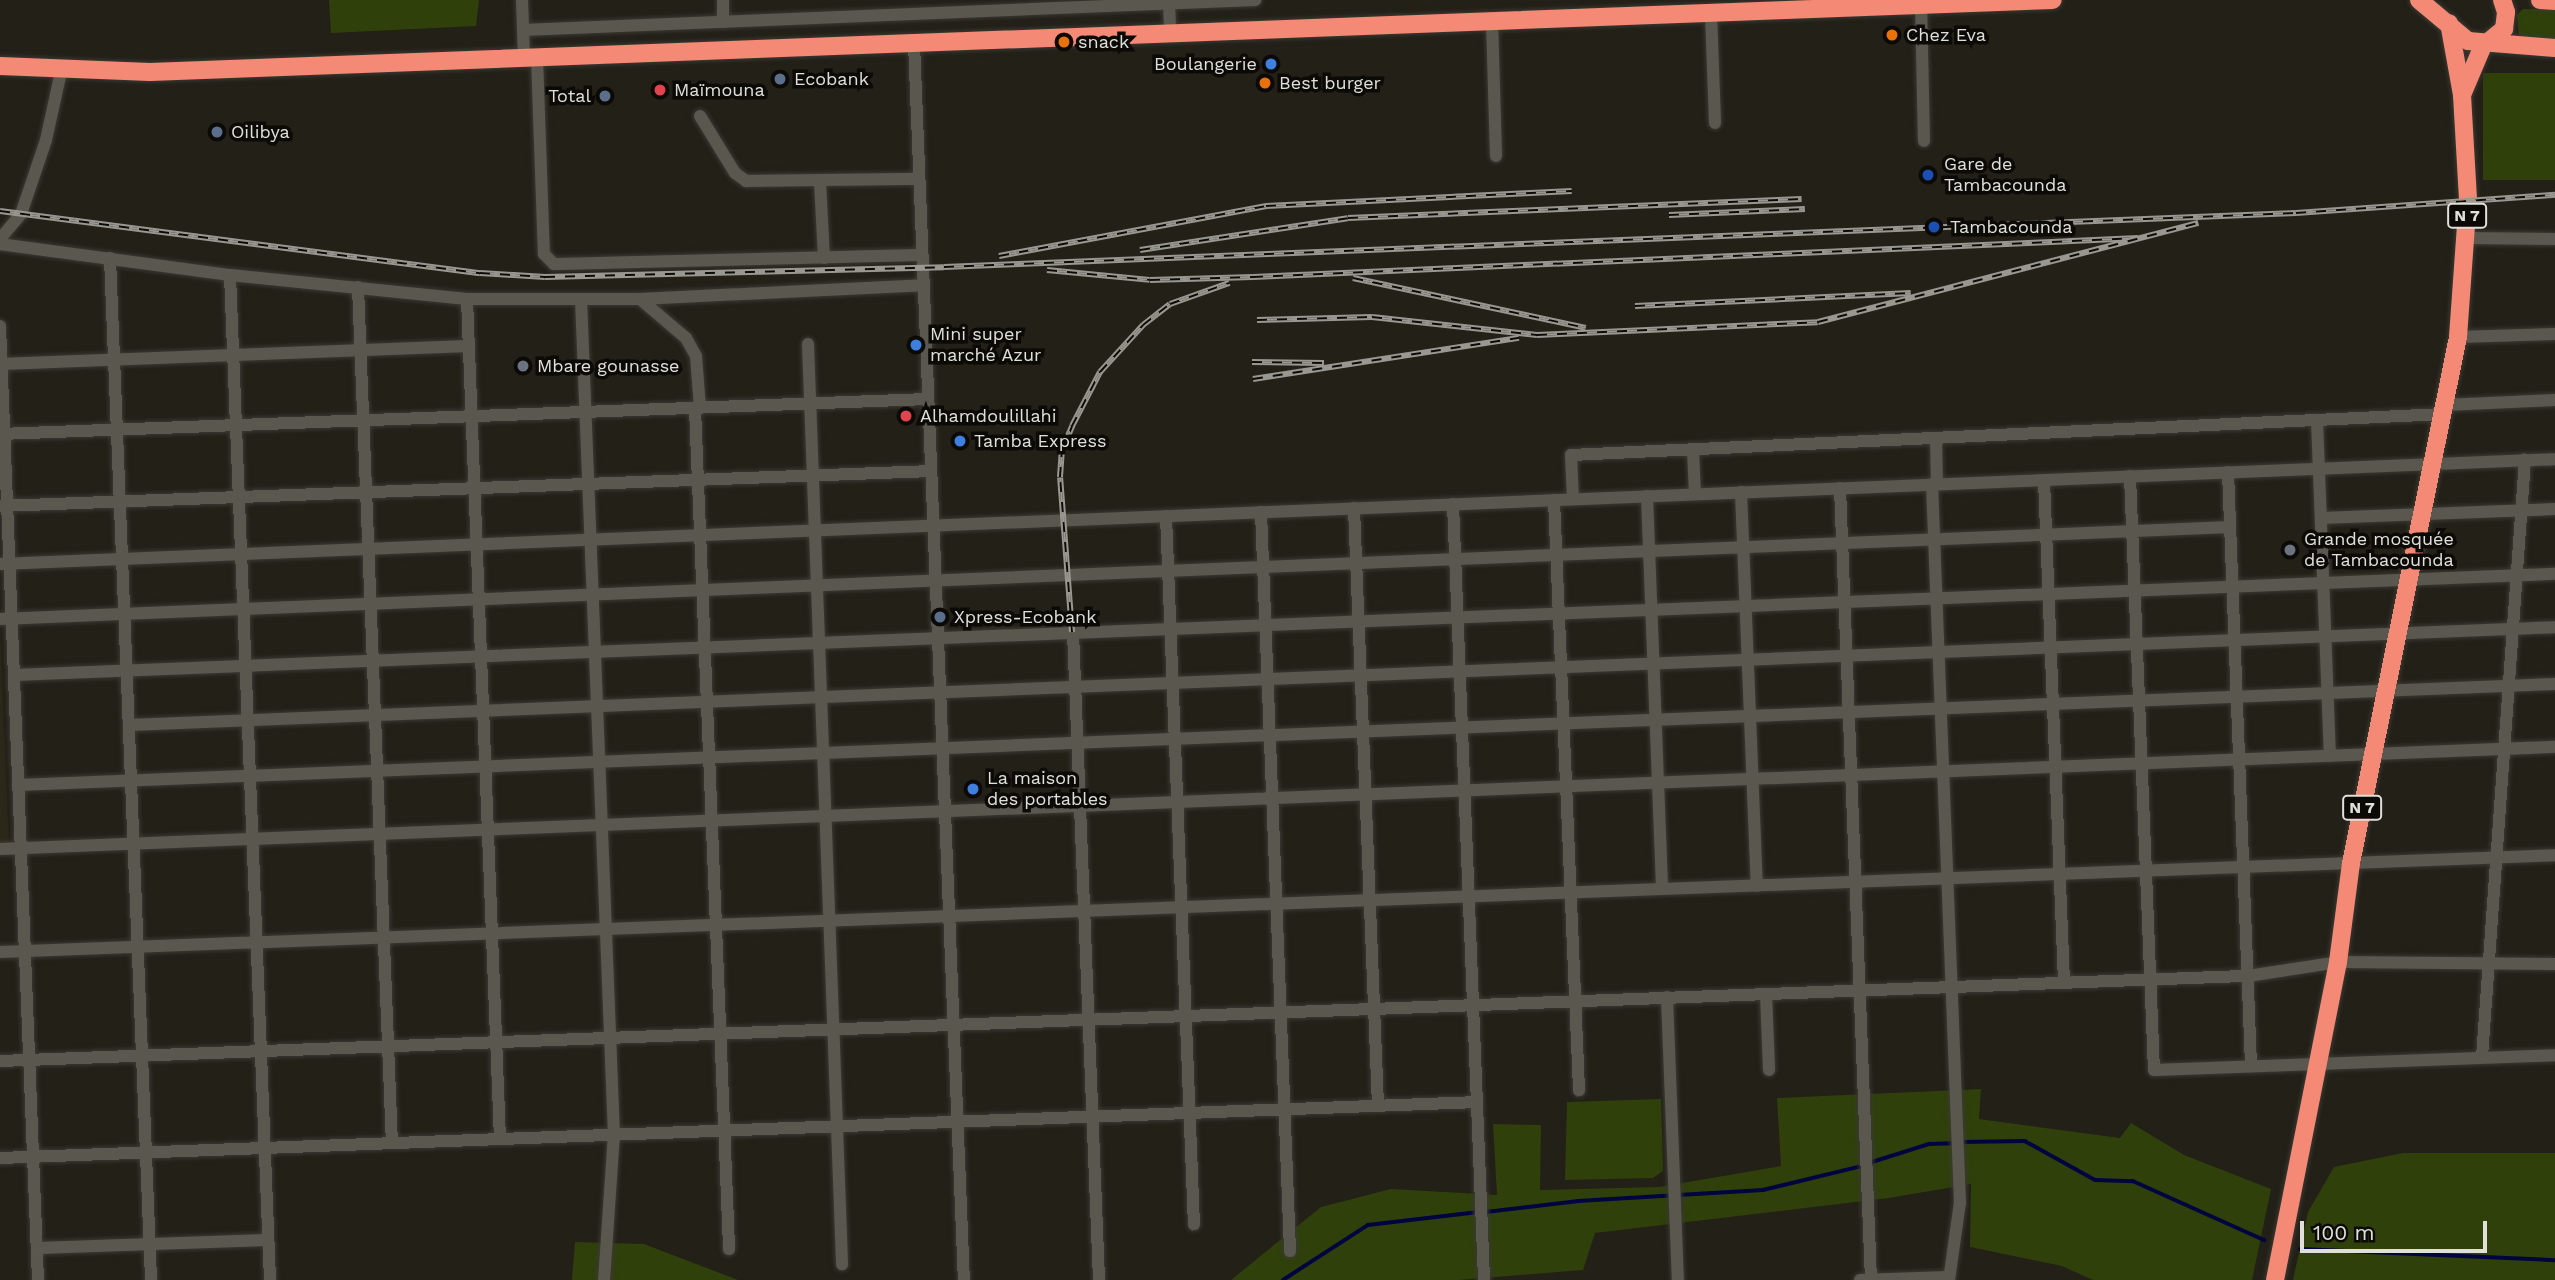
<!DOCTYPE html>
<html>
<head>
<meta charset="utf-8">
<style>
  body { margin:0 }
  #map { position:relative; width:2555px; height:1280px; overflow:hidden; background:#222017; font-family:"Work Sans",sans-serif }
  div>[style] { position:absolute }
  .built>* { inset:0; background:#2b2819 }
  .green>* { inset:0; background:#2f400b; transform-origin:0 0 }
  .stream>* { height:3.5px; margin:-1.75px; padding:0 1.75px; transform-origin:1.75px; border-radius:1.75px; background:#00043f }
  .roads { filter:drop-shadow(0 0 2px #3b3933) drop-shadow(0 0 2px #3b3933) }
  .minor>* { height:12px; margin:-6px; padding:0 6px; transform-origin:6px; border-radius:6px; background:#5a584e }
  .highway>* { height:18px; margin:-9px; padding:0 9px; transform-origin:9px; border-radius:9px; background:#f48a75 }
  .rail>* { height:6px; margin-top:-3px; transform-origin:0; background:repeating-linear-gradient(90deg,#0b0a06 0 10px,#989790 0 20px); box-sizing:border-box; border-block:2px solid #989790 }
  .dots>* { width:19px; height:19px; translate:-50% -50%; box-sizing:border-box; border:4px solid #0b0a06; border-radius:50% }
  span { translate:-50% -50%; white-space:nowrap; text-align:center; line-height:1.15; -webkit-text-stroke:7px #0b0a06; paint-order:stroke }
  .shield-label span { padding:2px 5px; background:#0b0a06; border:2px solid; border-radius:5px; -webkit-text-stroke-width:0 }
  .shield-label { font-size:16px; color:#e0dfd9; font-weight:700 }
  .poi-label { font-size:18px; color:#e0dfd9 }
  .left { translate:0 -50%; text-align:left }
  .right { translate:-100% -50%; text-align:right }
  .scale { position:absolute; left:2300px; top:1221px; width:187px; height:32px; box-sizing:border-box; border:4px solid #e0dfd9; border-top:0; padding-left:9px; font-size:21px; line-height:24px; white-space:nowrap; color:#e0dfd9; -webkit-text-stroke:5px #0b0a06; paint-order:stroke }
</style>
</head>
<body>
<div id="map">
  <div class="built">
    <div style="clip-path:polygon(0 633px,9px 845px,0 846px)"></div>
  </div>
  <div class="green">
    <div style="clip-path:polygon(329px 0,479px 0,476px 26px,331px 33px)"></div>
    <div style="clip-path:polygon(2523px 9px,2555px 9px,2555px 41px,2519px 37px,2517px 15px)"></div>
    <div style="left:2555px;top:73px;width:107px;height:72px;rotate:90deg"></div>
    <div style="clip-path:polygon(1981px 1089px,1979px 1119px,2120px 1138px,2131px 1123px,2184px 1155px,2271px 1189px,2252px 1280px,2093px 1280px,2062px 1266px,1970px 1247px,1971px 1184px,1889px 1198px,1595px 1233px,1583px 1270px,1458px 1280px,1231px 1280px,1321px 1207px,1391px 1189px,1497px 1195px,1493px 1124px,1541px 1125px,1540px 1190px,1659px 1187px,1781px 1166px,1777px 1098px)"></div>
    <div style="clip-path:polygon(1661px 1099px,1663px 1171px,1653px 1178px,1565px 1180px,1567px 1102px)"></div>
    <div style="clip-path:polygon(2403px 1153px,2555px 1153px,2555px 1280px,2293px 1280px,2308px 1212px,2334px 1167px)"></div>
    <div style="clip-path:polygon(575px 1242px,644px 1244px,738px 1280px,572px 1280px)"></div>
  </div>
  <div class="stream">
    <div style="left:1961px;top:1142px;width:64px;rotate:-0.9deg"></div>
    <div style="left:2025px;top:1141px;width:80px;rotate:29.1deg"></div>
    <div style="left:2095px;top:1180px;width:38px;rotate:2deg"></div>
    <div style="left:2133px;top:1181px;width:144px;rotate:24.2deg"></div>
    <div style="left:1869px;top:1163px;width:63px;rotate:-17.6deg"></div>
    <div style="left:1929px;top:1144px;width:24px;rotate:-2deg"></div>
    <div style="left:1486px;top:1212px;width:93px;rotate:-6.8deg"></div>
    <div style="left:1578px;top:1201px;width:185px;rotate:-3.4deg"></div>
    <div style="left:1763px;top:1190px;width:102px;rotate:-13.6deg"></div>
    <div style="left:2300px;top:1249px;width:255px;rotate:2.5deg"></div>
    <div style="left:1283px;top:1280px;width:101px;rotate:-32.9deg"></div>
    <div style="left:1368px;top:1225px;width:111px;rotate:-6.7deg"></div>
  </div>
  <div class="roads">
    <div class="minor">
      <div style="left:522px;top:0;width:58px;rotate:88deg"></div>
      <div style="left:723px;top:0;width:22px;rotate:90deg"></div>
      <div style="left:1169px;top:0;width:33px;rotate:88deg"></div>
      <div style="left:1921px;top:0;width:141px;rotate:88.8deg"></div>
      <div style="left:1711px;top:13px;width:110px;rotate:87.9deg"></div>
      <div style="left:1492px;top:21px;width:135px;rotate:88.3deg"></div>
      <div style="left:523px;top:30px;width:733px;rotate:-2.35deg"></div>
      <div style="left:914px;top:43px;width:1238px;rotate:87.69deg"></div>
      <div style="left:537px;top:57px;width:197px;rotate:88deg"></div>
      <div style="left:544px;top:254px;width:14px;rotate:45deg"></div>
      <div style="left:554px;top:264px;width:368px;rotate:-1.4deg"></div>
      <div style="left:700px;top:116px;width:67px;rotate:58.4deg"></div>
      <div style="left:735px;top:173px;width:14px;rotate:36deg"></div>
      <div style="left:746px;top:181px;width:173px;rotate:-0.7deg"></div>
      <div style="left:820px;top:182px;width:76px;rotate:87deg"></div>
      <div style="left:2467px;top:238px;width:88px;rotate:0.7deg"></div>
      <div style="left:0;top:239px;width:33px;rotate:-50deg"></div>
      <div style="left:21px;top:214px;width:78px;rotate:-71.3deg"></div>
      <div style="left:46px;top:140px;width:70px;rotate:-77.6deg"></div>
      <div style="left:0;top:244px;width:232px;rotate:7.7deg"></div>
      <div style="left:230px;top:275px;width:238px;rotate:5.8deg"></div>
      <div style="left:467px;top:299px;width:173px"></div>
      <div style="left:640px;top:299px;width:283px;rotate:-2.8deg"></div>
      <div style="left:110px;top:258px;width:1023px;rotate:87.7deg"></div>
      <div style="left:230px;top:275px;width:1006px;rotate:87.72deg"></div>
      <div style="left:358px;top:287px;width:857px;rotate:87.73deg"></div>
      <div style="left:467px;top:299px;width:841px;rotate:87.75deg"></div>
      <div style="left:581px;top:299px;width:836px;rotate:87.74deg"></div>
      <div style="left:614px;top:1134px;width:146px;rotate:93.9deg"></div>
      <div style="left:640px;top:299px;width:60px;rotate:40.3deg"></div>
      <div style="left:686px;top:338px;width:21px;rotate:61deg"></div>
      <div style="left:696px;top:356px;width:52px;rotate:85.6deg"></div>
      <div style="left:0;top:326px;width:955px;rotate:87.72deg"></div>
      <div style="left:2458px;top:337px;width:97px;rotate:-1.8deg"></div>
      <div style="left:808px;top:344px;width:921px;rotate:87.88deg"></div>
      <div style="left:0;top:364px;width:469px;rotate:-2.2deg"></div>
      <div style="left:2445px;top:405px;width:110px;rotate:-2.6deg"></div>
      <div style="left:695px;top:408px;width:842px;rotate:87.68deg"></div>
      <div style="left:2317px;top:420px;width:336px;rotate:87.8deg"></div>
      <div style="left:0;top:434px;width:929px;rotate:-2.16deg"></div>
      <div style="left:1936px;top:438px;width:46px;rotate:88.8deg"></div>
      <div style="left:1693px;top:450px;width:44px;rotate:87.4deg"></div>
      <div style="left:2228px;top:472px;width:594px;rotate:87.78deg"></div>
      <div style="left:2130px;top:476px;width:594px;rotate:87.69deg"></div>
      <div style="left:2154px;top:1070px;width:401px;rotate:-2.1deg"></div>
      <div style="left:2044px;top:480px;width:503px;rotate:87.72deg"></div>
      <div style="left:1932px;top:484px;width:719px;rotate:87.77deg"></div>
      <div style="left:1960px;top:1202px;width:79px;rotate:98deg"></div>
      <div style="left:1840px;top:488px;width:793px;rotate:87.76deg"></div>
      <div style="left:1741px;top:492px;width:394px;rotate:87.7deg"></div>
      <div style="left:1647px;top:496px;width:393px;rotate:87.8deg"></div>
      <div style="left:1573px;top:499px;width:44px;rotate:-92.6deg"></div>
      <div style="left:1571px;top:455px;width:873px;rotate:-2.69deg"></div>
      <div style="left:1554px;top:500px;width:591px;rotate:87.57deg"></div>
      <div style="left:1453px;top:504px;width:777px;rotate:87.71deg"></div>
      <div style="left:0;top:506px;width:932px;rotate:-2.15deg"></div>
      <div style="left:1354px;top:508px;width:598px;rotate:87.7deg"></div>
      <div style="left:1261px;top:512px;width:740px;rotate:87.75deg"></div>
      <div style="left:1166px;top:516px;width:709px;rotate:87.74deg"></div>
      <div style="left:2321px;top:518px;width:234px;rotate:-2.2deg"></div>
      <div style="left:0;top:564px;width:2557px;rotate:-2.35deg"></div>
      <div style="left:0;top:619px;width:2232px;rotate:-2.36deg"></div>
      <div style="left:1073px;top:632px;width:649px;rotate:87.7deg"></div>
      <div style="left:14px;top:675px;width:2543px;rotate:-2.28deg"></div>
      <div style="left:129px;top:725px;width:2428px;rotate:-2.31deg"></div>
      <div style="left:18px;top:785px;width:2539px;rotate:-2.28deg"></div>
      <div style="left:0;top:849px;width:2557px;rotate:-2.29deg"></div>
      <div style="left:0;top:952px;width:2557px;rotate:-2.17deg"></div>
      <div style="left:1766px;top:994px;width:76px;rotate:87.7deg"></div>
      <div style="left:1667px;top:997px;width:283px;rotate:87.8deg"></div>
      <div style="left:2482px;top:1057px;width:599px;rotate:-85.88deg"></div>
      <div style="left:0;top:1061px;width:2250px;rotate:-2.17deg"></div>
      <div style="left:2248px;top:976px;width:91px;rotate:-8.8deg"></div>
      <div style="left:2338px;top:962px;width:217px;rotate:0.5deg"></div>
      <div style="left:0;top:1158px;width:1478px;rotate:-2.17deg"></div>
      <div style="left:37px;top:1248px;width:231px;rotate:-2deg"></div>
      <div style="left:1860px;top:1280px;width:89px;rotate:-1.9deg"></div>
    </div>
    <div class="highway">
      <div style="left:2419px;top:0;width:64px;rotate:39.9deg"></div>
      <div style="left:2468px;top:41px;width:87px;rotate:4.6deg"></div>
      <div style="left:2540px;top:0;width:15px;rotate:4deg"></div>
      <div style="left:2488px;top:42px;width:21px;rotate:-39deg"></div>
      <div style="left:2504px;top:29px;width:17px;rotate:-83deg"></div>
      <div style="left:2506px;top:12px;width:13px;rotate:-108deg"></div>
      <div style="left:0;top:66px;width:150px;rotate:2.3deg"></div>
      <div style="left:150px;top:72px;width:1904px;rotate:-2.17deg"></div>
      <div style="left:2462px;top:95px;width:56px;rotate:-67.1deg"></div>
      <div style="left:2275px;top:1280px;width:324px;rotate:-78.8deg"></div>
      <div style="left:2338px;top:962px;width:100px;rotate:-82.5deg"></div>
      <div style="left:2351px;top:863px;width:537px;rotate:-78.5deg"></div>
      <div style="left:2458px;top:337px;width:138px;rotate:-85.9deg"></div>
      <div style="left:2468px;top:199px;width:104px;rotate:-93.3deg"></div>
      <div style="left:2462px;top:95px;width:73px;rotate:-100.2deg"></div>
    </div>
  </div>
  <div class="rail">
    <div style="left:0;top:211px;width:484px;rotate:7.4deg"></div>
    <div style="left:480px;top:273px;width:65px;rotate:3.5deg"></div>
    <div style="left:545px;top:277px;width:399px;rotate:-1.4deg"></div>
    <div style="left:944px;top:267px;width:1353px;rotate:-2.29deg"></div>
    <div style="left:2296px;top:213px;width:260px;rotate:-4deg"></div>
    <div style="left:1669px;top:215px;width:136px;rotate:-2.5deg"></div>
    <div style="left:1140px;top:250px;width:210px;rotate:-8.7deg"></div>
    <div style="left:1348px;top:218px;width:454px;rotate:-2.4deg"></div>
    <div style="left:999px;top:256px;width:272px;rotate:-10.6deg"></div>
    <div style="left:1266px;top:206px;width:306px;rotate:-2.8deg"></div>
    <div style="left:1047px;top:270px;width:103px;rotate:5.5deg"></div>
    <div style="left:1150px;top:280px;width:103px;rotate:-1.7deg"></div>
    <div style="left:1253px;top:277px;width:886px;rotate:-2.52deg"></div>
    <div style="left:1353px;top:278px;width:238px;rotate:12.1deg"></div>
    <div style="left:1635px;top:306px;width:276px;rotate:-2.7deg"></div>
    <div style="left:1257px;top:320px;width:115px;rotate:-1.5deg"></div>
    <div style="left:1372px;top:317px;width:166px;rotate:6.2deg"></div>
    <div style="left:1537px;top:335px;width:281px;rotate:-2.6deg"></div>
    <div style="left:1818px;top:322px;width:393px;rotate:-14.6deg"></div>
    <div style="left:1252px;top:362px;width:72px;rotate:0.8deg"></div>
    <div style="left:1253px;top:379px;width:269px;rotate:-8.8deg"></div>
    <div style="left:1072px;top:632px;width:155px;rotate:-94.4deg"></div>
    <div style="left:1060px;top:477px;width:27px;rotate:-86deg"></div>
    <div style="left:1062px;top:450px;width:26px;rotate:-67deg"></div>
    <div style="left:1072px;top:426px;width:61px;rotate:-62.6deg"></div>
    <div style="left:1100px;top:372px;width:64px;rotate:-47.5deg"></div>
    <div style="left:1143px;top:325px;width:34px;rotate:-38deg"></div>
    <div style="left:1170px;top:304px;width:63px;rotate:-19.6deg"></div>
  </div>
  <div class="dots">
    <div style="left:1892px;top:35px;background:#e8710a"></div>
    <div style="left:1064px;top:42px;background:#e8710a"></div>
    <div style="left:1271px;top:64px;background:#3f7fe0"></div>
    <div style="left:780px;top:79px;background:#5c6f8a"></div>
    <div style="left:1265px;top:83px;background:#e8710a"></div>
    <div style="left:660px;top:90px;background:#e0444e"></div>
    <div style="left:605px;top:96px;background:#5c6f8a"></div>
    <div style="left:217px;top:132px;background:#5c6f8a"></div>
    <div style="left:1928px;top:175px;background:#1a4fb4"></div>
    <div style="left:1934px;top:227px;background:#1a4fb4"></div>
    <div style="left:916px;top:345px;background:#3f7fe0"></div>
    <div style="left:523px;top:366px;background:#6b7280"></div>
    <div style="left:906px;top:416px;background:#e0444e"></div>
    <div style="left:960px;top:441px;background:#3f7fe0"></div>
    <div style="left:2290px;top:550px;background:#6b7280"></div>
    <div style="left:940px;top:617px;background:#5c6f8a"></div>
    <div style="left:973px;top:789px;background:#3f7fe0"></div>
  </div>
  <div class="shield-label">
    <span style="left:2467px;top:216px">N 7</span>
    <span style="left:2362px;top:808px">N 7</span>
  </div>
  <div class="poi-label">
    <span class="left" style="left:1906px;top:35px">Chez Eva</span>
    <span class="left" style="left:1078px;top:42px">snack</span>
    <span class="right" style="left:1257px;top:64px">Boulangerie</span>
    <span class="left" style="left:794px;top:79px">Ecobank</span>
    <span class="left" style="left:1279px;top:83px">Best burger</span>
    <span class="left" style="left:674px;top:90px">Maïmouna</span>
    <span class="right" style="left:591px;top:96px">Total</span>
    <span class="left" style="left:231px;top:132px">Oilibya</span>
    <span class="left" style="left:1944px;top:175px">Gare de<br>Tambacounda</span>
    <span class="left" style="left:1950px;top:227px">Tambacounda</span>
    <span class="left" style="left:930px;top:345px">Mini super<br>marché Azur</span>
    <span class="left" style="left:537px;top:366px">Mbare gounasse</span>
    <span class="left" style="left:920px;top:416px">Alhamdoulillahi</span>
    <span class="left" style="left:974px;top:441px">Tamba Express</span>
    <span class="left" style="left:2304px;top:550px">Grande mosquée<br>de Tambacounda</span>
    <span class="left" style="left:954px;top:617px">Xpress-Ecobank</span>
    <span class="left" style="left:987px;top:789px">La maison<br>des portables</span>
  </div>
  <div class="scale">100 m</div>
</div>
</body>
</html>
